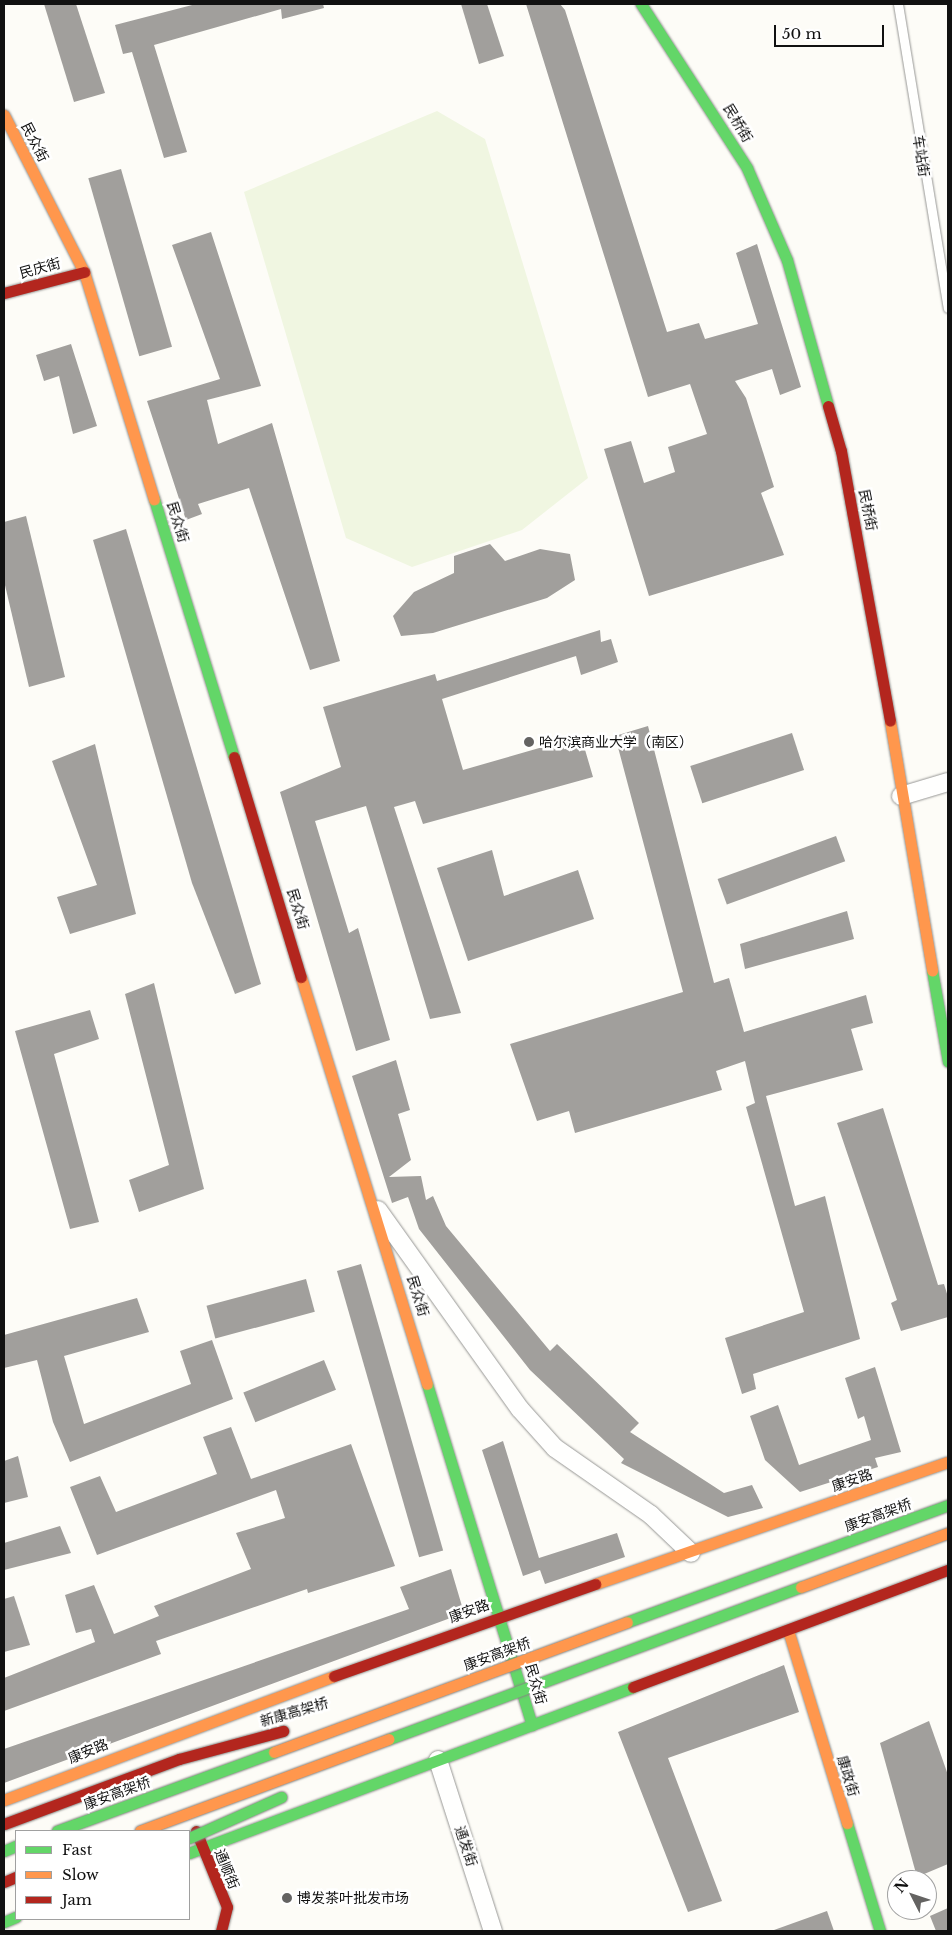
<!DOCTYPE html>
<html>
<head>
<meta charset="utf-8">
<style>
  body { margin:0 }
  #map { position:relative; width:952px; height:1935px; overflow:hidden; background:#fdfcf7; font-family:"Libre Baskerville","Noto Sans SC",serif }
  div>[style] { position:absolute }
  .pitch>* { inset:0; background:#f0f6e1 }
  .building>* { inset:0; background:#a19f9c; transform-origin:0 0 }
  .roads { filter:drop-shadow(0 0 1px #979795) drop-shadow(0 0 1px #979795) }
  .lane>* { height:9px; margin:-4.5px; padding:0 4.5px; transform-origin:4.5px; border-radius:4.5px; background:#fffffe }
  .street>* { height:18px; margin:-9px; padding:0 9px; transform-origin:9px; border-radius:9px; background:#fffffe }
  .fast>* { height:11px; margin:-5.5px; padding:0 5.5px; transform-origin:5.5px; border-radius:5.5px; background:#63d668 }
  .slow>* { height:11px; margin:-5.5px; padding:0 5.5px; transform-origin:5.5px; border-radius:5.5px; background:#ff974d }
  .jam>* { height:11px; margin:-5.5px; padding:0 5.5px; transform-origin:5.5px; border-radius:5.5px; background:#b3261e }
  .bridges { filter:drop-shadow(0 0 1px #858482) drop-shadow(0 0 1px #858482) }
  .fast-bridge>* { height:11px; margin:-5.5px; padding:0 5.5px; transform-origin:5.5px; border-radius:5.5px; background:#63d668 }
  .slow-bridge>* { height:11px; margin:-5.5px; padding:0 5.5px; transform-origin:5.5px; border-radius:5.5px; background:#ff974d }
  .jam-bridge>* { height:11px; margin:-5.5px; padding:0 5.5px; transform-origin:5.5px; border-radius:5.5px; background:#b3261e }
  .dots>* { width:14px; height:14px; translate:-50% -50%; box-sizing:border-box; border:2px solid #fff; border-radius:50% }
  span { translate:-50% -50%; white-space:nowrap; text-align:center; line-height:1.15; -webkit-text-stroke:5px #fff; paint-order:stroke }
  .street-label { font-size:14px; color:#111 }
  .poi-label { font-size:14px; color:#111 }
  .left { translate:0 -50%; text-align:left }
  .frame { position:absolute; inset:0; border:5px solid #111; pointer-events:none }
  .legend { position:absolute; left:15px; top:1830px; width:175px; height:90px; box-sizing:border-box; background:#fff; border:1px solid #a0a0a0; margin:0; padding:6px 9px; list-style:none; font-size:15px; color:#111 }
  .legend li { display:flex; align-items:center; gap:10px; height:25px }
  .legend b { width:25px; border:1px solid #a0a0a0 }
  .north { position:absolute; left:887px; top:1870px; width:50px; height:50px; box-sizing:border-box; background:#fff; border:1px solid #a0a0a0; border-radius:50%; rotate:311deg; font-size:14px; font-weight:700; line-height:20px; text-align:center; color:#111 }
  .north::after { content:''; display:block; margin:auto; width:18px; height:22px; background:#646362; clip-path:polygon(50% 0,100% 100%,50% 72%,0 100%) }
  .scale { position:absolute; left:774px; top:25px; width:110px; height:22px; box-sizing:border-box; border:2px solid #111; border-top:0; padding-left:6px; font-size:15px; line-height:18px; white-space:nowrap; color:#111; -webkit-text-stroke:4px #fff; paint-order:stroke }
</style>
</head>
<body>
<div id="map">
  <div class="pitch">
    <div style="clip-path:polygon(437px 111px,485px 139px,588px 478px,522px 530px,412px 567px,346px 538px,244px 192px)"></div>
  </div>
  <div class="building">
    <div style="clip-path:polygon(44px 4px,76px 4px,105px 93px,74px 102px)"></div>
    <div style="clip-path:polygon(196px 4px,323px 4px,324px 8px,282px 19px,281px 9px,154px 45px,187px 152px,164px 158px,132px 52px,123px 54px,115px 25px)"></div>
    <div style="clip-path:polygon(461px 4px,487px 4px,504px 56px,479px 64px)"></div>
    <div style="clip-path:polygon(526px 4px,560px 4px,565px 10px,667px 332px,699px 323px,705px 339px,758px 324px,736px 253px,757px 244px,801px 387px,780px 395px,772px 369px,735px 381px,746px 398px,774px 487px,761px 493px,784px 555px,649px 596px,604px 449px,631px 441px,644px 483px,675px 472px,668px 447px,707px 434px,690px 384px,648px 397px)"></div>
    <div style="left:121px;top:169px;width:185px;height:34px;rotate:74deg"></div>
    <div style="clip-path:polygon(211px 232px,261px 386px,207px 400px,218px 444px,272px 423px,340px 661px,310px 670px,249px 488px,198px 504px,202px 514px,186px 520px,147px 401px,220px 379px,172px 245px)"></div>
    <div style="clip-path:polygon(71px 344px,97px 426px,73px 434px,59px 376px,44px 381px,36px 355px)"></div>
    <div style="clip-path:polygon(26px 516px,65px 677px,29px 687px,4px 581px,4px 522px)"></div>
    <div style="clip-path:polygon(126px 529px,261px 984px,235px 994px,192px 883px,93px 540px)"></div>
    <div style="clip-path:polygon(490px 544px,505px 561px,540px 549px,570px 554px,575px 580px,547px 598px,433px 633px,401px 636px,393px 616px,414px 592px,454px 573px,454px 556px)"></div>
    <div style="clip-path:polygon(600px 630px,601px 642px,611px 639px,618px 662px,581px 675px,576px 656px,442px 699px,463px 770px,581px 736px,593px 777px,423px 824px,415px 801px,394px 807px,461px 1013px,430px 1019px,366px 806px,315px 821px,349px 933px,358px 928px,390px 1040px,356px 1051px,280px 792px,341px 767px,323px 707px,435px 674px,437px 681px)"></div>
    <div style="clip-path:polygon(648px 726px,714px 983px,729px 978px,744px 1032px,866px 995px,873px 1023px,851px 1029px,863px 1070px,766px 1096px,795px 1206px,825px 1196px,860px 1339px,753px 1374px,756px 1389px,742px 1394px,725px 1338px,804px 1312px,746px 1107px,755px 1103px,745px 1061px,716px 1071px,722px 1090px,575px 1133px,569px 1111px,537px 1121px,510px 1044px,683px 992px,615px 736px)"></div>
    <div style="left:792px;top:733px;width:39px;height:107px;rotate:72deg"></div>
    <div style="clip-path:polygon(95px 744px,136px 914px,70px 934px,57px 897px,97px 885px,52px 761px)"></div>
    <div style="left:836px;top:836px;width:27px;height:126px;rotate:70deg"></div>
    <div style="clip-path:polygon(492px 850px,504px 896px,578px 870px,594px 919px,468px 961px,437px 868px)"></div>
    <div style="clip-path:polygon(847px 911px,854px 939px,745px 969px,740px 944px)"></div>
    <div style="clip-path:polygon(154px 983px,204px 1189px,139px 1212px,129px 1180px,169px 1165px,125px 994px)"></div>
    <div style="clip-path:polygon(90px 1010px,99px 1039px,54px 1054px,99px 1222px,70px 1229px,15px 1031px)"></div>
    <div style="clip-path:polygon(396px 1060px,410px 1110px,398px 1114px,411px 1160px,389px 1177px,421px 1176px,426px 1200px,433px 1196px,446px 1226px,550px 1351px,557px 1344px,639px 1423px,630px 1432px,724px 1493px,752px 1485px,763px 1508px,728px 1517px,621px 1463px,624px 1459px,530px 1370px,419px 1229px,408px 1197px,392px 1203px,352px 1076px)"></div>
    <div style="clip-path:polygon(883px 1108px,938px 1285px,944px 1284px,948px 1297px,948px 1317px,901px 1331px,891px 1303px,897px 1300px,837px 1123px)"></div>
    <div style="left:361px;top:1264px;width:298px;height:25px;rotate:74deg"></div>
    <div style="left:306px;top:1279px;width:34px;height:103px;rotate:75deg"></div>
    <div style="clip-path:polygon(137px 1298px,149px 1332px,64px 1356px,84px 1424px,191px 1384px,180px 1351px,212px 1340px,233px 1399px,70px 1462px,53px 1422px,37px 1360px,4px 1368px,4px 1335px)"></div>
    <div style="left:324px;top:1360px;width:32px;height:87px;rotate:68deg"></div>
    <div style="clip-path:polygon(875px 1367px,901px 1452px,875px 1458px,878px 1467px,800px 1492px,765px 1460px,750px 1416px,778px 1405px,799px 1465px,871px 1440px,864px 1416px,858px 1419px,845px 1378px)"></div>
    <div style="clip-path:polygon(231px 1427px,251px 1479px,351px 1444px,395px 1566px,308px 1593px,307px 1589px,156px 1641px,161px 1654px,4px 1711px,4px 1678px,95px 1642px,91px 1629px,76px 1633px,65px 1595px,94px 1585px,114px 1634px,159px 1616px,154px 1606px,251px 1569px,236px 1533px,285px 1518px,276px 1490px,97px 1555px,70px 1487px,100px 1476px,116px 1512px,217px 1474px,203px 1437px)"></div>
    <div style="clip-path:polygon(503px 1441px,539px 1558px,617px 1533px,625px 1557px,545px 1584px,540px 1570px,523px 1576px,482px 1450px)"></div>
    <div style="clip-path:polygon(18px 1456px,28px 1497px,4px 1503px,4px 1461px)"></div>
    <div style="clip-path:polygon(60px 1526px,71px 1553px,4px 1570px,4px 1543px)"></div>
    <div style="clip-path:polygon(451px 1569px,464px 1613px,4px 1783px,4px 1749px,409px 1609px,400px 1587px)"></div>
    <div style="clip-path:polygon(14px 1596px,30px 1645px,4px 1652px,4px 1599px)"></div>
    <div style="clip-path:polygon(784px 1665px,799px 1712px,668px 1758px,722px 1901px,688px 1912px,618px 1732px)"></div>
    <div style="clip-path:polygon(929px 1721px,948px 1775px,948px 1864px,917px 1877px,880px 1743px)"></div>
    <div style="clip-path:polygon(948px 1908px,948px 1931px,936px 1931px,930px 1916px)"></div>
    <div style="clip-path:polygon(827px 1911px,834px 1931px,774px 1931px,774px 1930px)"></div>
  </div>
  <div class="roads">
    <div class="lane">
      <div style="left:898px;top:4px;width:308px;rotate:80.7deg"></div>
    </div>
    <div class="street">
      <div style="left:901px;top:796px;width:49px;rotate:-16.6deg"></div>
      <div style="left:378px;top:1210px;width:244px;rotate:54.5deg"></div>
      <div style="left:520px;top:1409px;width:52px;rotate:48.1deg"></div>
      <div style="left:555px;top:1448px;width:117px;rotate:34.9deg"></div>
      <div style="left:651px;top:1515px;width:55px;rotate:43.5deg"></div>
      <div style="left:438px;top:1760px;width:180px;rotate:72.2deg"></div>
    </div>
    <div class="fast">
      <div style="left:641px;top:4px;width:195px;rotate:57.1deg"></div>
      <div style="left:747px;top:168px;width:100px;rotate:66.5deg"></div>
      <div style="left:787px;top:260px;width:152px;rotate:74.3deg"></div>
      <div style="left:154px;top:499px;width:270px;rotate:72.8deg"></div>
      <div style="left:932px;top:970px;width:93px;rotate:80.1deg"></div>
      <div style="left:427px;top:1384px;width:357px;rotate:72.9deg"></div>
      <div style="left:847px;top:1823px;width:113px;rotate:73deg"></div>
      <div style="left:4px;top:1851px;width:13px;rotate:-23deg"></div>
      <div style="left:189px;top:1853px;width:474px;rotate:-20.5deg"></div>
      <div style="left:4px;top:1922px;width:13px;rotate:-23deg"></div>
    </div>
    <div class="slow">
      <div style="left:4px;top:115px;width:176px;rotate:63deg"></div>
      <div style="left:84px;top:272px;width:238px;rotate:72.9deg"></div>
      <div style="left:890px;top:721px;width:253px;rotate:80.4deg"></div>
      <div style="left:301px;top:977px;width:426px;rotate:72.8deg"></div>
      <div style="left:595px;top:1584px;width:373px;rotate:-19.1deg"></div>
      <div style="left:788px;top:1630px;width:202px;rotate:73deg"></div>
      <div style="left:4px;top:1800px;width:353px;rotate:-20.6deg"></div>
    </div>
    <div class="jam">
      <div style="left:4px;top:293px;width:83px;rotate:-14.7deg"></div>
      <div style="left:828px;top:406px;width:47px;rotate:73.9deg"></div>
      <div style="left:841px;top:451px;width:274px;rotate:79.7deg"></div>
      <div style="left:234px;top:757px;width:230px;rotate:73.1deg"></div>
      <div style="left:334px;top:1676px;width:277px;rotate:-19.4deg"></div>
      <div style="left:633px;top:1687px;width:336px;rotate:-20.4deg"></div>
      <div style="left:196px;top:1831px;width:82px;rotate:67.8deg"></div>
      <div style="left:227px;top:1907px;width:25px;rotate:104deg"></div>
      <div style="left:4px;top:1882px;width:13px;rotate:-23deg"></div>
    </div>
  </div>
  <div class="bridges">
    <div class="fast-bridge">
      <div style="left:627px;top:1622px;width:342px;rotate:-20deg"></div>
      <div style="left:389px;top:1739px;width:439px;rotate:-20.3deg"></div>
      <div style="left:57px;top:1831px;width:231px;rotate:-20deg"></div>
      <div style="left:189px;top:1838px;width:101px;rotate:-24deg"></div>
    </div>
    <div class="slow-bridge">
      <div style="left:801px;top:1587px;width:157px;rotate:-20.2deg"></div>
      <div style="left:274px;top:1752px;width:376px;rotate:-20.2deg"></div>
      <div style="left:140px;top:1831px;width:265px;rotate:-20.3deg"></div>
    </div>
    <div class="jam-bridge">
      <div style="left:4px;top:1824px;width:187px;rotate:-20.4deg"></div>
      <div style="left:179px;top:1759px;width:108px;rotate:-15.1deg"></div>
    </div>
  </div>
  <div class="dots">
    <div style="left:529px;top:742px;background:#646362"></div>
    <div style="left:287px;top:1898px;background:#646362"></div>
  </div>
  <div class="street-label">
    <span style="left:738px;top:123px;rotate:59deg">民桥街</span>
    <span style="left:35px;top:142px;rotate:63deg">民众街</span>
    <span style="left:921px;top:156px;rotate:81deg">车站街</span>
    <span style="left:40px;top:268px;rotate:-15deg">民庆街</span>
    <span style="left:868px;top:510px;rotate:79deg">民桥街</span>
    <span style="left:178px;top:522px;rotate:73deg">民众街</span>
    <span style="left:298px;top:909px;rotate:73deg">民众街</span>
    <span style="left:418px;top:1296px;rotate:73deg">民众街</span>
    <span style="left:852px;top:1480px;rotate:-19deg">康安路</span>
    <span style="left:878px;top:1515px;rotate:-20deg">康安高架桥</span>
    <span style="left:469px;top:1611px;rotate:-20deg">康安路</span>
    <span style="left:497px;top:1654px;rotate:-20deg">康安高架桥</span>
    <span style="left:536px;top:1684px;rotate:74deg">民众街</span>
    <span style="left:294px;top:1712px;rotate:-16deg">新康高架桥</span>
    <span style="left:88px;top:1751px;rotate:-22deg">康安路</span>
    <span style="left:848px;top:1776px;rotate:73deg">康政街</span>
    <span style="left:117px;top:1793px;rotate:-20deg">康安高架桥</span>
    <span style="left:466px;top:1846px;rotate:72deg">通发街</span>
    <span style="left:227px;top:1869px;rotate:68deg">通顺街</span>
  </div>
  <div class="poi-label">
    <span class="left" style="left:539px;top:742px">哈尔滨商业大学（南区）</span>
    <span class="left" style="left:297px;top:1898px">博发茶叶批发市场</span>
  </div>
  <div class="frame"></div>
  <ul class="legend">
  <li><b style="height:6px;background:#63d668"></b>Fast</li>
  <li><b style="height:6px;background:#ff974d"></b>Slow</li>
  <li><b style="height:6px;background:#b3261e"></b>Jam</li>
  </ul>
  <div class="north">N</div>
  <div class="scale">50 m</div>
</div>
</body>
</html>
